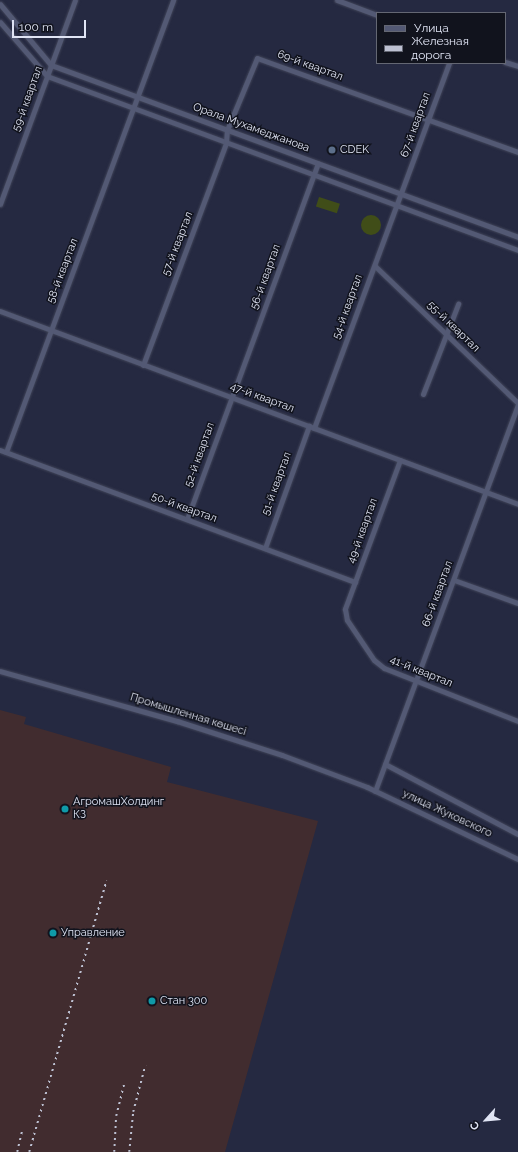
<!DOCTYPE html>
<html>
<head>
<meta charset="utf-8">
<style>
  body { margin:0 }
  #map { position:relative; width:518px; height:1152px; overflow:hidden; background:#252941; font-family:Raleway,sans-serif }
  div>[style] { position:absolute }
  .industrial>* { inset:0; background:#412c2f }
  .green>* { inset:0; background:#404d18; transform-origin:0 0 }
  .round { border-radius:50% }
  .roads { filter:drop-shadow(0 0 1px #404458) drop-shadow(0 0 1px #404458) }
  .minor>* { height:5px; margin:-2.5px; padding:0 2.5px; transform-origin:2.5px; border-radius:2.5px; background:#535974 }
  .rail>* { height:1.5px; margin-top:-0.75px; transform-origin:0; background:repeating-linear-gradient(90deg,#bdc1d2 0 2px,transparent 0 6px) }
  .dots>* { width:11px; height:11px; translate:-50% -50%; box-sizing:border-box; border:2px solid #11131d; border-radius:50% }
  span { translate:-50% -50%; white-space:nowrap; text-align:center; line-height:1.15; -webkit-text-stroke:3px #11131d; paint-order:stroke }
  .street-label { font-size:11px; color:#e0e4f4 }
  .poi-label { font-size:11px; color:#e0e4f4 }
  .left { translate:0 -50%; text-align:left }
  .legend { position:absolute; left:376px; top:12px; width:130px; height:52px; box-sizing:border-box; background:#11131d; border:1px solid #646773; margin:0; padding:5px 7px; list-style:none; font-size:12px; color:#e0e4f4 }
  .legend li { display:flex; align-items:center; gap:8px; height:20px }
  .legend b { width:20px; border:1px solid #646773 }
  .north { position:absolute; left:466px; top:1100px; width:40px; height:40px; -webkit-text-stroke:3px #11131d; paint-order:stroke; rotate:243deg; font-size:11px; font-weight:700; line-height:16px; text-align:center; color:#e0e4f4 }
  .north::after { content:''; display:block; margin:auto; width:14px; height:18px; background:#e0e4f4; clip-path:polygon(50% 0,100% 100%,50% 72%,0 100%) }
  .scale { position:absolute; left:12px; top:20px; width:74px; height:18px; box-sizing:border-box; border:2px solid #e0e4f4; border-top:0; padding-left:5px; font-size:12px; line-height:14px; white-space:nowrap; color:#e0e4f4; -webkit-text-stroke:3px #11131d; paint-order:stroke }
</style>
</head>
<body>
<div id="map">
  <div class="industrial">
    <div style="clip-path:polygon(0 710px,26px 717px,24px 724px,171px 767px,167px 782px,318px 821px,225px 1152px,0 1152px)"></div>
  </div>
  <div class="green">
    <div style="left:319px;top:197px;width:22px;height:10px;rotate:18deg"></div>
    <div class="round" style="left:361px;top:215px;width:20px;height:20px"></div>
  </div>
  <div class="roads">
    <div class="minor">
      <div style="left:337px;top:0;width:43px;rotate:20.6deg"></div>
      <div style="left:0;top:4px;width:80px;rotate:50.1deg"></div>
      <div style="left:51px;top:65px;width:498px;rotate:20.2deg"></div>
      <div style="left:0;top:22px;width:72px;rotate:49deg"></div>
      <div style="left:47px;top:76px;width:502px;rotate:20.28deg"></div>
      <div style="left:505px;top:62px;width:14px;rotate:17deg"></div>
      <div style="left:0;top:204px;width:217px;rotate:-69.8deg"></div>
      <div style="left:375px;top:266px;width:198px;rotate:43.8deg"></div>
      <div style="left:0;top:311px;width:553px;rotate:20.43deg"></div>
      <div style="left:143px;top:365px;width:237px;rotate:-69.5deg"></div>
      <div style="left:226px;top:143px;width:13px;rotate:-86deg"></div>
      <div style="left:227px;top:130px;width:78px;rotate:-67.4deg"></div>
      <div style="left:257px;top:58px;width:277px;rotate:19.8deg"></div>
      <div style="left:423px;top:394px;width:97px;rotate:-68.7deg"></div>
      <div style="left:314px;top:428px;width:389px;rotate:-69.7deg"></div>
      <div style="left:0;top:450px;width:379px;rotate:20.4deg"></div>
      <div style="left:6px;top:452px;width:482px;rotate:-69.7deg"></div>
      <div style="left:400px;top:460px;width:159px;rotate:110.3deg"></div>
      <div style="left:345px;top:609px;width:11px;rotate:80deg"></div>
      <div style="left:347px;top:620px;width:48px;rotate:56deg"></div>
      <div style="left:374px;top:660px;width:13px;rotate:39deg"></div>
      <div style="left:384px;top:668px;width:144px;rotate:21.6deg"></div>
      <div style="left:187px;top:519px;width:379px;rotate:-69.8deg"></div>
      <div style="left:265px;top:548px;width:130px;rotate:-70.2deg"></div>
      <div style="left:454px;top:580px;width:68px;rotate:19.8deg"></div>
      <div style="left:0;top:671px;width:184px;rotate:15.8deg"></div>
      <div style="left:177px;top:721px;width:110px;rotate:17.9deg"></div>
      <div style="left:282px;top:755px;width:91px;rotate:20.6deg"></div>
      <div style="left:367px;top:787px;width:167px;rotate:25.5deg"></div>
      <div style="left:385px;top:764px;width:150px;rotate:27.8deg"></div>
      <div style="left:375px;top:791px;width:413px;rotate:-69.7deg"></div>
    </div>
  </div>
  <div class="rail">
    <div style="left:17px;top:1152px;width:22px;rotate:-77deg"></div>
    <div style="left:29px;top:1152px;width:282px;rotate:-74.1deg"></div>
    <div style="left:114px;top:1152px;width:36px;rotate:-87deg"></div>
    <div style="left:116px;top:1116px;width:32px;rotate:-76deg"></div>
    <div style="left:129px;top:1152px;width:40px;rotate:-84.3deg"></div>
    <div style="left:133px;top:1112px;width:48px;rotate:-75.4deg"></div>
  </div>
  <div class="dots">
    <div style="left:332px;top:150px;background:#5c6f8a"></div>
    <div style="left:65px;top:809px;background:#0f9aa8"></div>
    <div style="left:53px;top:933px;background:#0f9aa8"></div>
    <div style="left:152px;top:1001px;background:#0f9aa8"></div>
  </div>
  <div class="street-label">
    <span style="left:310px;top:66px;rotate:20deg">69-й квартал</span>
    <span style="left:28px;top:99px;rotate:-70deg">59-й квартал</span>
    <span style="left:416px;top:125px;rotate:-70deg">67-й квартал</span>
    <span style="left:251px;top:128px;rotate:20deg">Орала Мухамеджанова</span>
    <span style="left:178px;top:244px;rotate:-69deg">57-й квартал</span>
    <span style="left:63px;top:271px;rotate:-69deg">58-й квартал</span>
    <span style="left:266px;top:277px;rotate:-70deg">56-й квартал</span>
    <span style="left:348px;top:307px;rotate:-70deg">54-й квартал</span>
    <span style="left:453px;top:327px;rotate:44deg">55-й квартал</span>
    <span style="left:262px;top:398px;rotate:20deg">47-й квартал</span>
    <span style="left:200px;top:455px;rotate:-70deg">52-й квартал</span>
    <span style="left:277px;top:484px;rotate:-70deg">51-й квартал</span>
    <span style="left:184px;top:508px;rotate:20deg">50-й квартал</span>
    <span style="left:363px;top:531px;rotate:-70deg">49-й квартал</span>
    <span style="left:438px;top:594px;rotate:-70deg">66-й квартал</span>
    <span style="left:421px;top:672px;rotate:22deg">41-й квартал</span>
    <span style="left:188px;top:715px;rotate:17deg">Промышленная көшесі</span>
    <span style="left:447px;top:814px;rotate:25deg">улица Жуковского</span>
  </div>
  <div class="poi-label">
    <span class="left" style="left:340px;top:150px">CDEK</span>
    <span class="left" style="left:73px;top:809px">АгромашХолдинг<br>КЗ</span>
    <span class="left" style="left:61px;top:933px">Управление</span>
    <span class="left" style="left:160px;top:1001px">Стан 300</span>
  </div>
  <ul class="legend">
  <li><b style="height:5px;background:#535974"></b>Улица</li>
  <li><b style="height:5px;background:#bdc1d2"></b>Железная дорога</li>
  </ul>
  <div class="north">С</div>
  <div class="scale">100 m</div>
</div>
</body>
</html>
